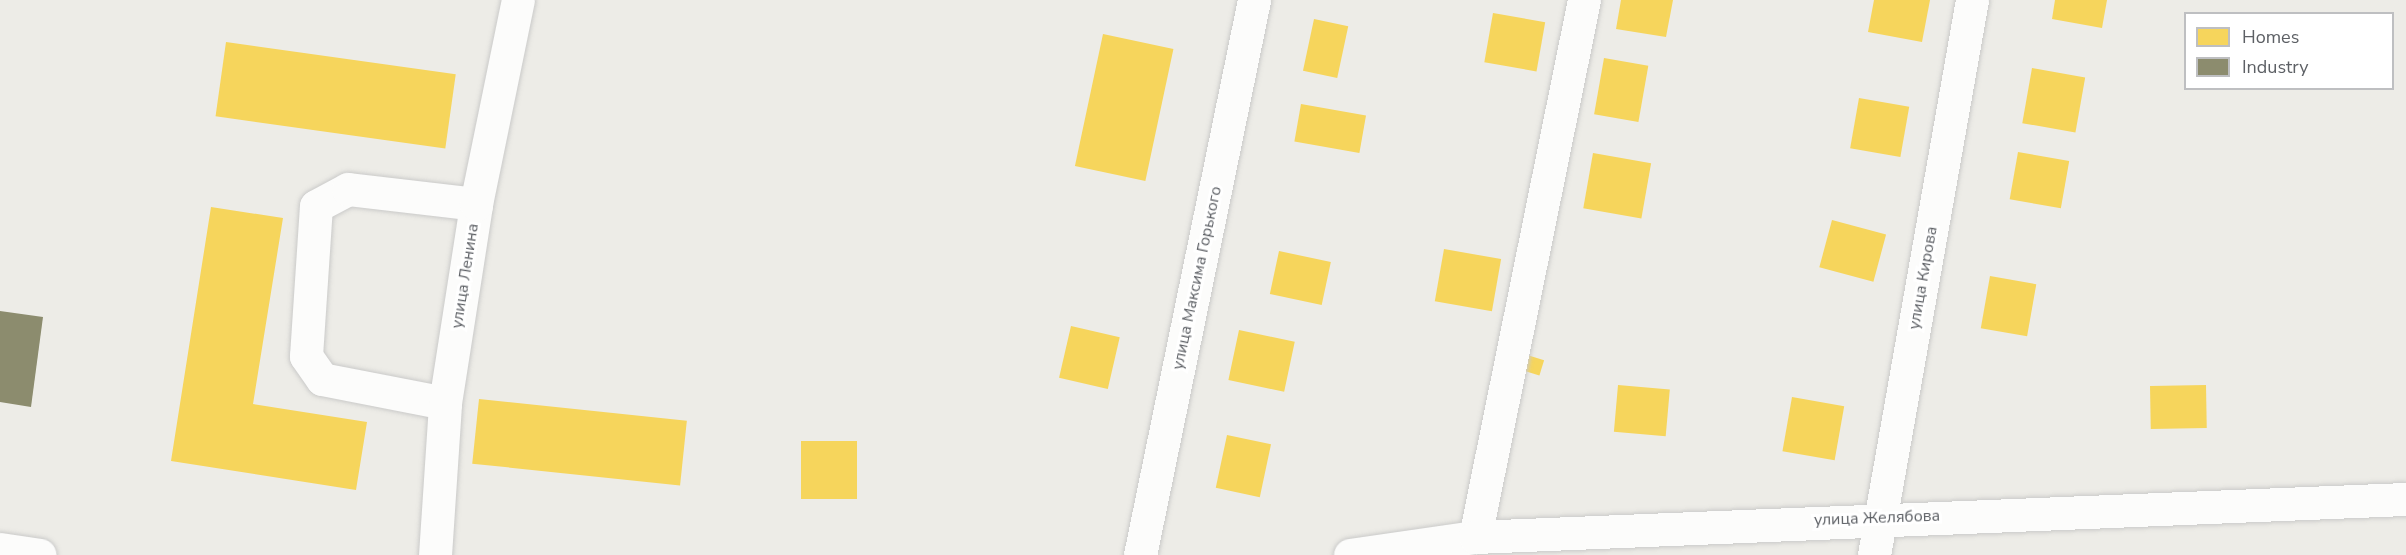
<!DOCTYPE html>
<html>
<head>
<meta charset="utf-8">
<style>
  body { margin:0 }
  #map { position:relative; width:2406px; height:555px; overflow:hidden; background:#edece7; font-family:"Nunito Sans",sans-serif }
  div>[style] { position:absolute }
  .homes>* { inset:0; background:#f6d55c; transform-origin:0 0 }
  .industry>* { inset:0; background:#8c8c6e }
  .roads { filter:drop-shadow(0 0 2px #cacac9) drop-shadow(0 0 2px #cacac9) }
  .minor>* { height:33px; margin:-16.5px; padding:0 16.5px; transform-origin:16.5px; border-radius:16.5px; background:#fcfcfb }
  span { translate:-50% -50%; white-space:nowrap; text-align:center; line-height:1.15; -webkit-text-stroke:6px #fff; paint-order:stroke }
  .street-label { font-size:16px; color:#5d6065 }
  .legend { position:absolute; left:2184px; top:12px; width:210px; height:78px; box-sizing:border-box; background:#fff; border:2px solid #bebfc1; margin:0; padding:8px 10px; list-style:none; font-size:18px; color:#5d6065 }
  .legend li { display:flex; align-items:center; gap:12px; height:30px }
  .legend b { width:30px; border:2px solid #bebfc1 }
</style>
</head>
<body>
<div id="map">
  <div class="homes">
    <div style="clip-path:polygon(1621px 0,1673px 0,1666px 37px,1616px 29px)"></div>
    <div style="clip-path:polygon(1874px 0,1930px 0,1922px 42px,1868px 32px)"></div>
    <div style="clip-path:polygon(2055px 0,2107px 0,2102px 28px,2052px 19px)"></div>
    <div style="left:1493px;top:13px;width:53px;height:50px;rotate:10deg"></div>
    <div style="left:1314px;top:19px;width:35px;height:53px;rotate:12deg"></div>
    <div style="left:1103px;top:34px;width:72px;height:135px;rotate:12deg"></div>
    <div style="left:226px;top:42px;width:232px;height:75px;rotate:8deg"></div>
    <div style="left:1604px;top:58px;width:45px;height:57px;rotate:10deg"></div>
    <div style="left:2032px;top:68px;width:54px;height:56px;rotate:10deg"></div>
    <div style="left:1859px;top:98px;width:51px;height:51px;rotate:10deg"></div>
    <div style="left:1301px;top:104px;width:66px;height:38px;rotate:10deg"></div>
    <div style="left:2018px;top:152px;width:52px;height:48px;rotate:10deg"></div>
    <div style="left:1593px;top:153px;width:59px;height:56px;rotate:10deg"></div>
    <div style="clip-path:polygon(211px 207px,283px 218px,253px 404px,367px 422px,356px 490px,171px 461px)"></div>
    <div style="left:1832px;top:220px;width:56px;height:49px;rotate:15deg"></div>
    <div style="left:1444px;top:249px;width:58px;height:53px;rotate:10deg"></div>
    <div style="left:1279px;top:251px;width:53px;height:44px;rotate:12deg"></div>
    <div style="left:1990px;top:276px;width:47px;height:53px;rotate:10deg"></div>
    <div style="left:1071px;top:326px;width:50px;height:53px;rotate:13deg"></div>
    <div style="left:1239px;top:330px;width:57px;height:51px;rotate:12deg"></div>
    <div style="left:1524px;top:354px;width:21px;height:16px;rotate:17deg"></div>
    <div style="left:1618px;top:385px;width:52px;height:47px;rotate:5deg"></div>
    <div style="left:2206px;top:385px;width:43px;height:56px;rotate:89deg"></div>
    <div style="left:1792px;top:397px;width:53px;height:55px;rotate:10deg"></div>
    <div style="left:479px;top:399px;width:209px;height:65px;rotate:6deg"></div>
    <div style="left:1227px;top:435px;width:45px;height:54px;rotate:12deg"></div>
    <div style="left:857px;top:441px;width:58px;height:56px;rotate:90deg"></div>
  </div>
  <div class="industry">
    <div style="clip-path:polygon(0 311px,43px 317px,31px 407px,0 402px)"></div>
  </div>
  <div class="roads">
    <div class="minor">
      <div style="left:445px;top:403px;width:125px;rotate:-169deg"></div>
      <div style="left:322px;top:379px;width:28px;rotate:-125deg"></div>
      <div style="left:306px;top:356px;width:150px;rotate:-86.2deg"></div>
      <div style="left:316px;top:206px;width:36px;rotate:-28deg"></div>
      <div style="left:348px;top:189px;width:129px;rotate:6.7deg"></div>
      <div style="left:1475px;top:537px;width:548px;rotate:-78.53deg"></div>
      <div style="left:0;top:549px;width:40px;rotate:8.5deg"></div>
      <div style="left:435px;top:555px;width:152px;rotate:-86.2deg"></div>
      <div style="left:445px;top:403px;width:201px;rotate:-81.1deg"></div>
      <div style="left:476px;top:204px;width:208px;rotate:-78.4deg"></div>
      <div style="left:1140px;top:555px;width:567px;rotate:-78.39deg"></div>
      <div style="left:1350px;top:555px;width:126px;rotate:-8.2deg"></div>
      <div style="left:1475px;top:537px;width:932px;rotate:-2.34deg"></div>
      <div style="left:1874px;top:555px;width:564px;rotate:-79.99deg"></div>
    </div>
  </div>
  <div class="street-label">
    <span style="left:465px;top:276px;rotate:-81deg">улица Ленина</span>
    <span style="left:1197px;top:278px;rotate:-78deg">улица Максима Горького</span>
    <span style="left:1923px;top:278px;rotate:-80deg">улица Кирова</span>
    <span style="left:1877px;top:518px;rotate:-2deg">улица Желябова</span>
  </div>
  <ul class="legend">
  <li><b style="height:16px;background:#f6d55c"></b>Homes</li>
  <li><b style="height:16px;background:#8c8c6e"></b>Industry</li>
  </ul>
</div>
</body>
</html>
